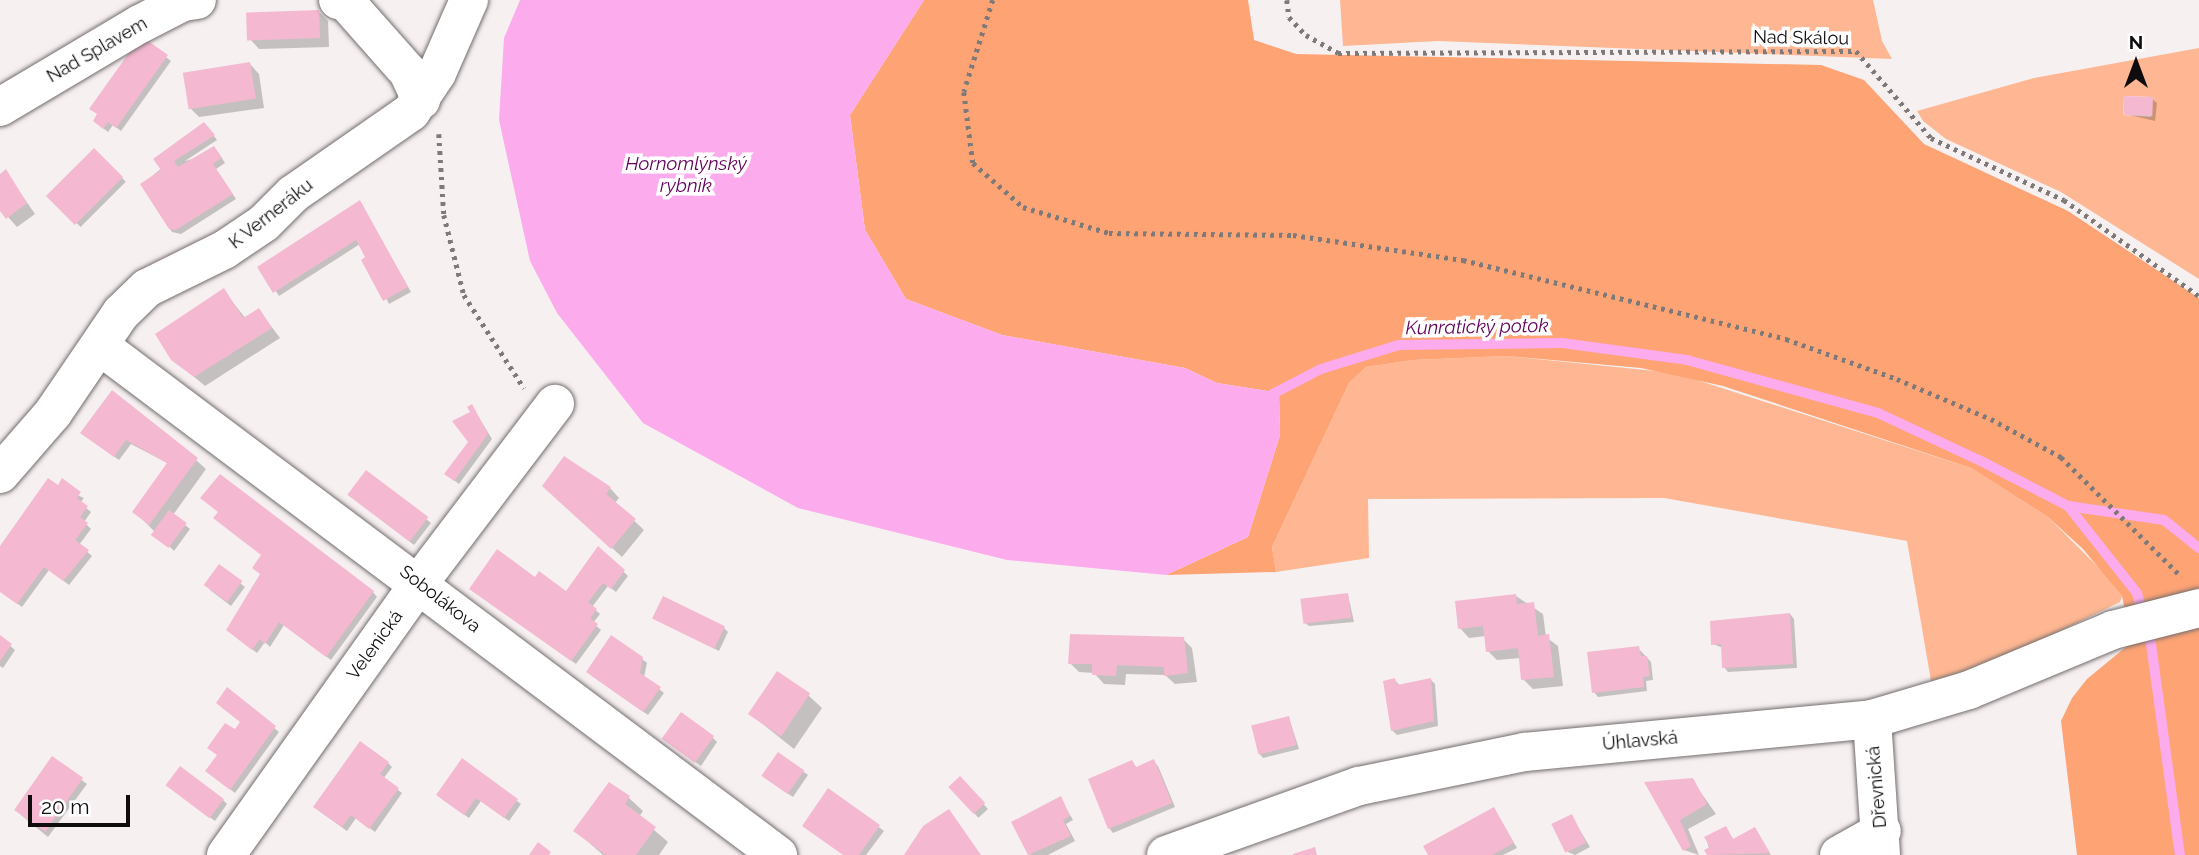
<!DOCTYPE html>
<html>
<head>
<meta charset="utf-8">
<style>
  body { margin:0 }
  #map { position:relative; width:2199px; height:855px; overflow:hidden; background:#f7f0f1; font-family:Raleway,sans-serif }
  div>[style] { position:absolute }
  .green>* { inset:0; background:#feb792 }
  .forest>* { inset:0; background:#fea374 }
  .water>* { inset:0; background:#fcabed }
  .shadow>* { inset:0; background:#0003; transform-origin:0 0 }
  .stream>* { height:10px; margin:-5px; padding:0 5px; transform-origin:5px; border-radius:5px; background:#fcabed }
  .building>* { inset:0; background:#f4b9d1; transform-origin:0 0 }
  .path>* { height:4.5px; margin-top:-2.25px; transform-origin:0; background:repeating-linear-gradient(90deg,#7e7a7a 0 3.5px,transparent 0 8.5px) }
  .roads { filter:drop-shadow(0 0 2px #736d6d) drop-shadow(0 0 2px #736d6d) }
  .minor>* { height:38px; margin:-19px; padding:0 19px; transform-origin:19px; border-radius:19px; background:#fff }
  span { translate:-50% -50%; white-space:nowrap; text-align:center; line-height:1.15; -webkit-text-stroke:7px #fff; paint-order:stroke }
  .street-label { font-size:18px; color:#0e0c0c }
  .water-label { font-size:19px; color:#630059; font-style:italic }
  .north { position:absolute; left:2101px; top:28px; width:70px; height:70px; -webkit-text-stroke:5px #fff; paint-order:stroke; rotate:0deg; font-size:19px; font-weight:700; line-height:28px; text-align:center; color:#0e0c0c }
  .north::after { content:''; display:block; margin:auto; width:24px; height:32px; background:#0e0c0c; clip-path:polygon(50% 0,100% 100%,50% 72%,0 100%) }
  .scale { position:absolute; left:28px; top:795px; width:102px; height:32px; box-sizing:border-box; border:4px solid #0e0c0c; border-top:0; padding-left:9px; font-size:21px; line-height:24px; white-space:nowrap; color:#0e0c0c; -webkit-text-stroke:5px #fff; paint-order:stroke }
</style>
</head>
<body>
<div id="map">
  <div class="green">
    <div style="clip-path:polygon(1340px 0,1873px 0,1882px 41px,1892px 59px,1438px 41px,1343px 46px)"></div>
    <div style="clip-path:polygon(evenodd,2199px 48px,2199px 279px,2061px 192px,1946px 139px,1923px 121px,1917px 111px,2034px 78px,2199px 48px,2124px 96px,2152px 97px,2151px 117px,2123px 115px,2124px 96px)"></div>
    <div style="clip-path:polygon(1506px 356px,1675px 373px,1971px 468px,2048px 517px,2103px 572px,2122px 596px,2120px 602px,1998px 661px,1931px 681px,1907px 541px,1664px 498px,1368px 499px,1369px 558px,1276px 572px,1272px 547px,1349px 383px,1366px 367px,1413px 360px)"></div>
  </div>
  <div class="forest">
    <div style="clip-path:polygon(924px 0,1248px 0,1254px 40px,1296px 54px,1821px 65px,1864px 80px,1924px 144px,2068px 211px,2199px 298px,2199px 855px,2077px 855px,2061px 721px,2072px 698px,2087px 679px,2132px 642px,2122px 596px,2083px 549px,2048px 517px,1971px 468px,1723px 386px,1641px 368px,1506px 356px,1413px 360px,1366px 367px,1349px 383px,1272px 547px,1276px 572px,1166px 575px,1248px 537px,1280px 435px,1279px 393px,1217px 383px,1185px 368px,1002px 335px,906px 299px,865px 230px,850px 115px)"></div>
  </div>
  <div class="water">
    <div style="clip-path:polygon(520px 0,924px 0,850px 115px,865px 230px,906px 299px,1002px 335px,1185px 368px,1217px 383px,1279px 393px,1280px 435px,1248px 537px,1166px 575px,1007px 560px,798px 508px,643px 423px,557px 313px,530px 261px,499px 120px,504px 38px)"></div>
  </div>
  <div class="shadow">
    <div style="clip-path:polygon(318px 11px,328px 21px,329px 47px,259px 49px,250px 39px)"></div>
    <div style="clip-path:polygon(141px 38px,171px 61px,121px 131px,113px 125px,108px 132px,99px 125px)"></div>
    <div style="clip-path:polygon(250px 64px,259px 74px,264px 108px,199px 117px,190px 108px)"></div>
    <div style="clip-path:polygon(2152px 99px,2157px 103px,2155px 121px,2125px 114px)"></div>
    <div style="clip-path:polygon(208px 128px,217px 140px,185px 161px,218px 152px,225px 163px,216px 169px,236px 199px,181px 234px,172px 232px,143px 184px)"></div>
    <div style="left:94px;top:150px;width:45px;height:64px;rotate:45deg"></div>
    <div style="clip-path:polygon(6px 172px,35px 214px,17px 227px,0 208px,0 176px)"></div>
    <div style="clip-path:polygon(360px 202px,411px 292px,389px 304px,360px 244px,279px 296px,260px 267px)"></div>
    <div style="clip-path:polygon(224px 291px,246px 319px,259px 310px,280px 338px,205px 386px,173px 359px)"></div>
    <div style="clip-path:polygon(472px 406px,492px 439px,459px 484px,451px 478px,470px 442px)"></div>
    <div style="clip-path:polygon(82px 433px,180px 446px,206px 469px,173px 515px,190px 529px,174px 551px,144px 521px,169px 464px,131px 444px,119px 460px)"></div>
    <div style="clip-path:polygon(58px 487px,84px 498px,80px 503px,91px 512px,84px 522px,91px 529px,79px 545px,92px 556px,69px 585px,49px 570px,22px 607px,0 591px,0 549px)"></div>
    <div style="clip-path:polygon(610px 488px,619px 498px,615px 503px,644px 530px,622px 557px,554px 495px)"></div>
    <div style="clip-path:polygon(353px 498px,426px 519px,431px 523px,414px 545px)"></div>
    <div style="clip-path:polygon(598px 548px,628px 576px,616px 592px,608px 586px,592px 607px,600px 614px,593px 623px,601px 630px,576px 664px,476px 593px,535px 579px,566px 593px)"></div>
    <div style="clip-path:polygon(219px 567px,245px 587px,231px 606px,210px 590px)"></div>
    <div style="clip-path:polygon(373px 592px,377px 597px,331px 660px,284px 625px,270px 647px,265px 642px,257px 653px,233px 634px)"></div>
    <div style="clip-path:polygon(1348px 595px,1354px 622px,1309px 626px,1304px 622px)"></div>
    <div style="clip-path:polygon(1516px 596px,1543px 614px,1546px 637px,1558px 646px,1563px 686px,1533px 689px,1523px 679px,1521px 658px,1497px 660px,1488px 651px,1486px 636px,1469px 638px,1460px 628px)"></div>
    <div style="clip-path:polygon(1790px 614px,1794px 619px,1797px 668px,1728px 672px,1724px 667px,1723px 648px,1713px 644px)"></div>
    <div style="clip-path:polygon(654px 618px,724px 628px,728px 632px,719px 651px)"></div>
    <div style="clip-path:polygon(0 637px,15px 650px,3px 668px,0 666px)"></div>
    <div style="clip-path:polygon(1183px 639px,1192px 648px,1197px 682px,1175px 684px,1165px 675px,1126px 674px,1125px 685px,1104px 684px,1094px 673px,1079px 672px,1070px 663px)"></div>
    <div style="clip-path:polygon(1638px 648px,1651px 662px,1653px 680px,1646px 681px,1647px 691px,1598px 697px,1594px 692px)"></div>
    <div style="clip-path:polygon(642px 659px,647px 663px,644px 677px,664px 693px,648px 715px,592px 676px)"></div>
    <div style="clip-path:polygon(1395px 680px,1400px 686px,1431px 680px,1435px 684px,1438px 726px,1397px 735px,1392px 730px)"></div>
    <div style="clip-path:polygon(228px 690px,279px 732px,235px 793px,212px 775px,242px 722px)"></div>
    <div style="clip-path:polygon(808px 695px,822px 708px,794px 749px,750px 714px)"></div>
    <div style="clip-path:polygon(1289px 718px,1299px 749px,1263px 758px,1259px 753px)"></div>
    <div style="clip-path:polygon(713px 738px,717px 742px,701px 766px,668px 743px)"></div>
    <div style="clip-path:polygon(779px 754px,808px 775px,793px 797px,768px 780px)"></div>
    <div style="clip-path:polygon(53px 759px,87px 784px,48px 837px,21px 815px)"></div>
    <div style="clip-path:polygon(463px 761px,521px 804px,509px 821px,481px 801px,469px 818px,442px 799px)"></div>
    <div style="clip-path:polygon(1132px 762px,1137px 768px,1153px 762px,1158px 766px,1175px 807px,1113px 833px,1109px 828px)"></div>
    <div style="clip-path:polygon(388px 763px,392px 767px,383px 779px,402px 793px,375px 832px,356px 818px,347px 831px,319px 811px)"></div>
    <div style="left:960px;top:779px;width:41px;height:13px;rotate:47deg"></div>
    <div style="clip-path:polygon(1692px 780px,1716px 814px,1688px 829px,1699px 855px,1684px 850px,1647px 783px)"></div>
    <div style="clip-path:polygon(609px 784px,629px 798px,643px 811px,639px 817px,668px 842px,659px 855px,603px 855px,576px 831px)"></div>
    <div style="clip-path:polygon(173px 790px,223px 800px,227px 804px,215px 821px)"></div>
    <div style="clip-path:polygon(829px 790px,884px 831px,866px 855px,843px 855px)"></div>
    <div style="clip-path:polygon(1060px 798px,1073px 820px,1066px 824px,1075px 841px,1048px 855px,1030px 855px,1013px 823px)"></div>
    <div style="clip-path:polygon(1494px 809px,1517px 848px,1503px 855px,1430px 855px)"></div>
    <div style="clip-path:polygon(1572px 817px,1590px 847px,1575px 855px,1568px 852px)"></div>
    <div style="clip-path:polygon(1725px 828px,1734px 840px,1755px 829px,1771px 855px,1711px 855px,1706px 838px)"></div>
  </div>
  <div class="stream">
    <div style="left:1267px;top:397px;width:61px;rotate:-27.4deg"></div>
    <div style="left:1321px;top:369px;width:82px;rotate:-17.1deg"></div>
    <div style="left:1399px;top:345px;width:163px;rotate:-0.7deg"></div>
    <div style="left:1562px;top:343px;width:126px;rotate:7.7deg"></div>
    <div style="left:1687px;top:360px;width:198px;rotate:15.5deg"></div>
    <div style="left:1878px;top:413px;width:111px;rotate:25deg"></div>
    <div style="left:1979px;top:460px;width:100px;rotate:27.3deg"></div>
    <div style="left:2068px;top:506px;width:111px;rotate:51.6deg"></div>
    <div style="left:2137px;top:593px;width:53px;rotate:74.6deg"></div>
    <div style="left:2151px;top:644px;width:213px;rotate:82.2deg"></div>
    <div style="left:2068px;top:506px;width:97px;rotate:8.3deg"></div>
    <div style="left:2164px;top:520px;width:45px;rotate:38.7deg"></div>
  </div>
  <div class="building">
    <div style="left:319px;top:10px;width:28px;height:73px;rotate:88deg"></div>
    <div style="clip-path:polygon(141px 36px,168px 55px,116px 128px,108px 122px,103px 129px,93px 121px,97px 114px,89px 109px)"></div>
    <div style="left:250px;top:62px;width:37px;height:68px;rotate:81deg"></div>
    <div style="left:2124px;top:96px;width:29px;height:19px;rotate:2deg"></div>
    <div style="clip-path:polygon(204px 122px,215px 135px,174px 161px,178px 167px,214px 146px,222px 158px,213px 164px,233px 194px,176px 230px,169px 229px,140px 184px,161px 170px,153px 159px)"></div>
    <div style="left:94px;top:148px;width:41px;height:68px;rotate:45deg"></div>
    <div style="clip-path:polygon(6px 169px,27px 203px,6px 219px,0 211px,0 174px)"></div>
    <div style="clip-path:polygon(360px 200px,408px 287px,383px 301px,361px 260px,365px 257px,356px 240px,273px 293px,257px 267px)"></div>
    <div style="clip-path:polygon(224px 288px,243px 318px,259px 308px,272px 328px,194px 377px,171px 360px,155px 334px)"></div>
    <div style="clip-path:polygon(112px 390px,198px 458px,149px 525px,132px 512px,167px 463px,126px 440px,114px 457px,80px 433px)"></div>
    <div style="clip-path:polygon(472px 404px,488px 434px,454px 481px,444px 474px,468px 442px,452px 421px,470px 412px,467px 407px)"></div>
    <div style="clip-path:polygon(564px 456px,611px 487px,606px 494px,636px 519px,611px 549px,542px 486px)"></div>
    <div style="left:366px;top:470px;width:78px;height:31px;rotate:37deg"></div>
    <div style="clip-path:polygon(220px 474px,374px 591px,326px 657px,279px 622px,265px 644px,260px 639px,252px 650px,226px 630px,260px 574px,252px 568px,261px 555px,213px 518px,218px 512px,200px 498px)"></div>
    <div style="clip-path:polygon(48px 478px,58px 485px,62px 478px,81px 492px,77px 498px,88px 506px,80px 517px,88px 523px,75px 540px,89px 550px,63px 581px,44px 567px,17px 604px,0 592px,0 546px)"></div>
    <div style="left:169px;top:510px;width:22px;height:31px;rotate:36deg"></div>
    <div style="clip-path:polygon(598px 546px,625px 570px,611px 589px,603px 583px,588px 602px,597px 609px,590px 618px,598px 624px,571px 661px,469px 589px,497px 549px,535px 577px,539px 571px,566px 591px)"></div>
    <div style="left:219px;top:564px;width:29px;height:26px;rotate:36deg"></div>
    <div style="left:1348px;top:593px;width:25px;height:48px;rotate:83deg"></div>
    <div style="clip-path:polygon(1516px 594px,1517px 604px,1534px 602px,1538px 636px,1549px 634px,1554px 677px,1521px 680px,1518px 648px,1486px 652px,1483px 626px,1458px 629px,1455px 601px)"></div>
    <div style="left:663px;top:596px;width:69px;height:25px;rotate:26deg"></div>
    <div style="clip-path:polygon(1790px 613px,1793px 664px,1722px 668px,1721px 644px,1711px 645px,1710px 621px)"></div>
    <div style="clip-path:polygon(1070px 634px,1184px 637px,1188px 673px,1164px 676px,1164px 667px,1117px 665px,1116px 676px,1092px 675px,1092px 664px,1068px 664px)"></div>
    <div style="clip-path:polygon(0 635px,12px 644px,0 661px)"></div>
    <div style="clip-path:polygon(611px 635px,643px 657px,640px 673px,661px 687px,643px 712px,586px 672px)"></div>
    <div style="clip-path:polygon(1639px 646px,1641px 656px,1647px 656px,1650px 676px,1643px 677px,1644px 687px,1592px 693px,1587px 652px)"></div>
    <div style="left:777px;top:671px;width:40px;height:52px;rotate:34deg"></div>
    <div style="clip-path:polygon(1395px 678px,1397px 685px,1431px 678px,1434px 721px,1391px 731px,1383px 681px)"></div>
    <div style="clip-path:polygon(227px 687px,276px 726px,230px 790px,205px 771px,217px 755px,207px 748px,225px 723px,235px 729px,240px 722px,216px 703px)"></div>
    <div style="left:681px;top:712px;width:41px;height:33px;rotate:36deg"></div>
    <div style="left:1289px;top:716px;width:30px;height:39px;rotate:76deg"></div>
    <div style="clip-path:polygon(360px 741px,389px 762px,380px 774px,399px 788px,369px 829px,351px 815px,342px 827px,313px 807px)"></div>
    <div style="left:778px;top:752px;width:32px;height:29px;rotate:35deg"></div>
    <div style="left:52px;top:756px;width:38px;height:66px;rotate:35deg"></div>
    <div style="clip-path:polygon(462px 758px,518px 799px,504px 818px,476px 798px,464px 815px,436px 795px)"></div>
    <div style="clip-path:polygon(1154px 759px,1172px 803px,1108px 829px,1088px 779px,1132px 760px,1136px 767px)"></div>
    <div style="left:180px;top:766px;width:55px;height:24px;rotate:37deg"></div>
    <div style="left:960px;top:776px;width:37px;height:16px;rotate:47deg"></div>
    <div style="clip-path:polygon(1693px 778px,1707px 804px,1680px 820px,1691px 846px,1683px 851px,1644px 782px)"></div>
    <div style="clip-path:polygon(609px 782px,630px 796px,625px 804px,656px 827px,636px 855px,606px 855px,573px 831px)"></div>
    <div style="clip-path:polygon(828px 788px,880px 825px,859px 855px,843px 855px,802px 826px)"></div>
    <div style="clip-path:polygon(1061px 796px,1070px 816px,1063px 820px,1071px 836px,1028px 855px,1011px 822px)"></div>
    <div style="clip-path:polygon(1494px 807px,1514px 843px,1492px 855px,1428px 855px,1423px 846px)"></div>
    <div style="clip-path:polygon(949px 809px,981px 855px,904px 855px,923px 826px)"></div>
    <div style="left:1572px;top:814px;width:32px;height:23px;rotate:64deg"></div>
    <div style="clip-path:polygon(1726px 826px,1733px 839px,1755px 827px,1770px 853px,1707px 855px,1704px 850px,1710px 847px,1704px 837px)"></div>
    <div style="clip-path:polygon(538px 842px,551px 852px,549px 855px,529px 855px)"></div>
    <div style="clip-path:polygon(1315px 847px,1317px 855px,1293px 855px,1293px 854px)"></div>
  </div>
  <div class="path">
    <div style="left:993px;top:0;width:96px;rotate:107.5deg"></div>
    <div style="left:964px;top:92px;width:72px;rotate:82.8deg"></div>
    <div style="left:973px;top:163px;width:67px;rotate:41.3deg"></div>
    <div style="left:1023px;top:207px;width:90px;rotate:16.8deg"></div>
    <div style="left:1109px;top:233px;width:184px;rotate:0.6deg"></div>
    <div style="left:1293px;top:235px;width:172px;rotate:8.4deg"></div>
    <div style="left:1463px;top:260px;width:333px;rotate:13.7deg"></div>
    <div style="left:1786px;top:339px;width:118px;rotate:19.8deg"></div>
    <div style="left:1897px;top:379px;width:102px;rotate:23.1deg"></div>
    <div style="left:1991px;top:419px;width:80px;rotate:28.5deg"></div>
    <div style="left:2061px;top:457px;width:170px;rotate:44.8deg"></div>
    <div style="left:1287px;top:0;width:17px;rotate:83deg"></div>
    <div style="left:1289px;top:17px;width:25px;rotate:47deg"></div>
    <div style="left:1306px;top:35px;width:37px;rotate:29deg"></div>
    <div style="left:1338px;top:53px;width:518px;rotate:-0.22deg"></div>
    <div style="left:1856px;top:51px;width:115px;rotate:49.2deg"></div>
    <div style="left:1931px;top:138px;width:147px;rotate:25deg"></div>
    <div style="left:2064px;top:200px;width:166px;rotate:35.4deg"></div>
    <div style="left:439px;top:134px;width:81px;rotate:86.5deg"></div>
    <div style="left:444px;top:215px;width:82px;rotate:76deg"></div>
    <div style="left:464px;top:295px;width:111px;rotate:57.2deg"></div>
  </div>
  <div class="roads">
    <div class="minor">
      <div style="left:338px;top:0;width:8px;rotate:14deg"></div>
      <div style="left:346px;top:2px;width:94px;rotate:48.5deg"></div>
      <div style="left:408px;top:72px;width:31px;rotate:65deg"></div>
      <div style="left:0;top:107px;width:163px;rotate:-30.7deg"></div>
      <div style="left:140px;top:24px;width:48px;rotate:-27.1deg"></div>
      <div style="left:183px;top:2px;width:14px;rotate:-8deg"></div>
      <div style="left:100px;top:346px;width:848px;rotate:36.9deg"></div>
      <div style="left:0;top:474px;width:81px;rotate:-49deg"></div>
      <div style="left:53px;top:413px;width:121px;rotate:-55.8deg"></div>
      <div style="left:121px;top:313px;width:36px;rotate:-44deg"></div>
      <div style="left:147px;top:288px;width:86px;rotate:-26.3deg"></div>
      <div style="left:224px;top:250px;width:48px;rotate:-34deg"></div>
      <div style="left:264px;top:223px;width:41px;rotate:-45deg"></div>
      <div style="left:293px;top:194px;width:144px;rotate:-34.8deg"></div>
      <div style="left:411px;top:112px;width:47px;rotate:-56.3deg"></div>
      <div style="left:437px;top:73px;width:80px;rotate:-66.3deg"></div>
      <div style="left:1872px;top:719px;width:136px;rotate:86.2deg"></div>
      <div style="left:226px;top:855px;width:334px;rotate:-54.6deg"></div>
      <div style="left:419px;top:583px;width:225px;rotate:-52.8deg"></div>
      <div style="left:1166px;top:855px;width:205px;rotate:-19.7deg"></div>
      <div style="left:1359px;top:786px;width:169px;rotate:-11.6deg"></div>
      <div style="left:1525px;top:752px;width:349px;rotate:-5.4deg"></div>
      <div style="left:1872px;top:719px;width:101px;rotate:-16.6deg"></div>
      <div style="left:1969px;top:690px;width:156px;rotate:-22.6deg"></div>
      <div style="left:2113px;top:630px;width:89px;rotate:-14.3deg"></div>
      <div style="left:1839px;top:855px;width:49px;rotate:-29.2deg"></div>
    </div>
  </div>
  <div class="street-label">
    <span style="left:1801px;top:38px;rotate:1deg">Nad Skálou</span>
    <span style="left:97px;top:50px;rotate:-30deg">Nad Splavem</span>
    <span style="left:271px;top:214px;rotate:-38deg">K Verneráku</span>
    <span style="left:440px;top:599px;rotate:38deg">Sobolákova</span>
    <span style="left:375px;top:645px;rotate:-54deg">Velenická</span>
    <span style="left:1640px;top:741px;rotate:-5deg">Úhlavská</span>
    <span style="left:1877px;top:787px;rotate:-95deg">Dřevnická</span>
  </div>
  <div class="water-label">
    <span style="left:686px;top:175px">Hornomlýnský<br>rybník</span>
    <span style="left:1477px;top:327px;rotate:-1deg">Kunratický potok</span>
  </div>
  <div class="north">N</div>
  <div class="scale">20 m</div>
</div>
</body>
</html>
